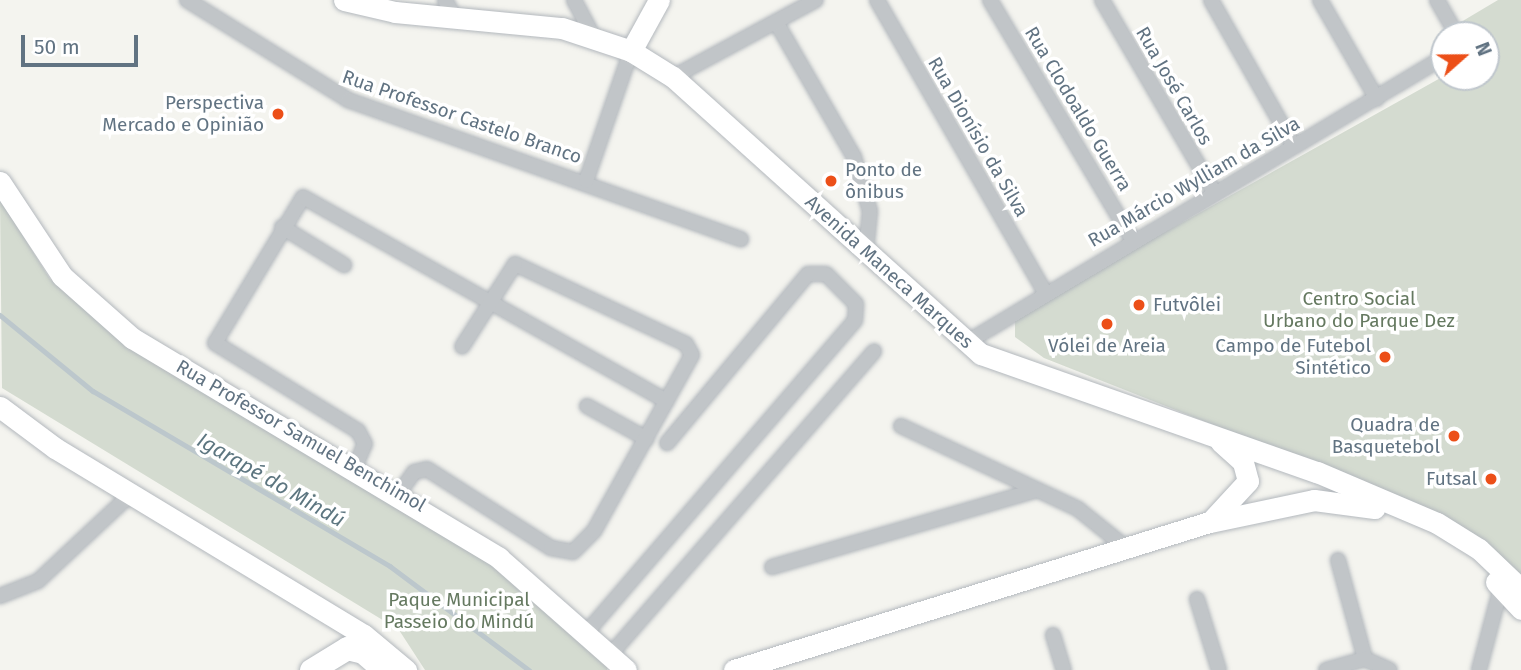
<!DOCTYPE html>
<html>
<head>
<meta charset="utf-8">
<style>
  body { margin:0 }
  #map { position:relative; width:1521px; height:670px; overflow:hidden; background:#f4f4ef; font-family:"Fira Sans",sans-serif }
  div>[style] { position:absolute }
  .green>* { inset:0; background:#d4dbd0 }
  .stream>* { height:4.5px; margin:-2.25px; padding:0 2.25px; transform-origin:2.25px; border-radius:2.25px; background:#bcc7cc }
  .roads { filter:drop-shadow(0 0 2px #b3b8bd) drop-shadow(0 0 2px #b3b8bd) }
  .street>* { height:14px; margin:-7px; padding:0 7px; transform-origin:7px; border-radius:7px; background:#c1c5c8 }
  .secondary>* { height:21px; margin:-10.5px; padding:0 10.5px; transform-origin:10.5px; border-radius:10.5px; background:#fff }
  .primary>* { height:23px; margin:-11.5px; padding:0 11.5px; transform-origin:11.5px; border-radius:11.5px; background:#fff }
  .dots>* { width:19px; height:19px; translate:-50% -50%; box-sizing:border-box; border:4px solid #fff; border-radius:50% }
  span { translate:-50% -50%; white-space:nowrap; text-align:center; line-height:1.15; -webkit-text-stroke:7px #fff; paint-order:stroke }
  .street-label { font-size:19px; color:#617382 }
  .poi-label { font-size:19px; color:#617382 }
  .right { translate:-100% -50%; text-align:right }
  .left { translate:0 -50%; text-align:left }
  .park-label { font-size:19px; color:#657960 }
  .water-label { font-size:21px; color:#5d7680; font-style:italic }
  .north { position:absolute; left:1430px; top:21px; width:70px; height:70px; box-sizing:border-box; background:#fff; border:2px solid #c0c7cd; border-radius:50%; rotate:69deg; font-size:19px; font-weight:700; line-height:28px; text-align:center; color:#617382 }
  .north::after { content:''; display:block; margin:auto; width:24px; height:32px; background:#ec4f18; clip-path:polygon(50% 0,100% 100%,50% 72%,0 100%) }
  .scale { position:absolute; left:21px; top:35px; width:117px; height:32px; box-sizing:border-box; border:4px solid #617382; border-top:0; padding-left:9px; font-size:21px; line-height:24px; white-space:nowrap; color:#617382; -webkit-text-stroke:5px #fff; paint-order:stroke }
</style>
</head>
<body>
<div id="map">
  <div class="green">
    <div style="clip-path:polygon(1498px 0,1521px 0,1521px 576px,1282px 452px,1044px 358px,1015px 337px,1015px 316px,1444px 76px,1486px 77px,1486px 35px,1468px 35px,1461px 22px)"></div>
    <div style="clip-path:polygon(0 199px,50px 279px,72px 298px,507px 573px,608px 662px,607px 670px,425px 670px,399px 630px,2px 388px)"></div>
  </div>
  <div class="stream">
    <div style="left:0;top:315px;width:120px;rotate:39.3deg"></div>
    <div style="left:93px;top:391px;width:345px;rotate:30.5deg"></div>
    <div style="left:390px;top:566px;width:174px;rotate:36.8deg"></div>
  </div>
  <div class="roads">
    <div class="street">
      <div style="left:187px;top:0;width:190px;rotate:31.8deg"></div>
      <div style="left:348px;top:100px;width:417px;rotate:19.5deg"></div>
      <div style="left:445px;top:0;width:18px;rotate:61deg"></div>
      <div style="left:574px;top:0;width:40px;rotate:62deg"></div>
      <div style="left:877px;top:0;width:337px;rotate:60.1deg"></div>
      <div style="left:990px;top:0;width:278px;rotate:59.3deg"></div>
      <div style="left:1102px;top:0;width:222px;rotate:59.7deg"></div>
      <div style="left:1211px;top:0;width:168px;rotate:60.4deg"></div>
      <div style="left:1320px;top:0;width:114px;rotate:60.1deg"></div>
      <div style="left:1437px;top:0;width:40px;rotate:60.3deg"></div>
      <div style="left:776px;top:22px;width:156px;rotate:60deg"></div>
      <div style="left:854px;top:157px;width:56px;rotate:73.5deg"></div>
      <div style="left:870px;top:211px;width:40px;rotate:95.7deg"></div>
      <div style="left:673px;top:77px;width:162px;rotate:-28.3deg"></div>
      <div style="left:586px;top:181px;width:138px;rotate:-70.9deg"></div>
      <div style="left:282px;top:227px;width:73px;rotate:31.5deg"></div>
      <div style="left:964px;top:344px;width:559px;rotate:-30.88deg"></div>
      <div style="left:587px;top:406px;width:68px;rotate:28.8deg"></div>
      <div style="left:901px;top:426px;width:195px;rotate:25.1deg"></div>
      <div style="left:1078px;top:509px;width:59px;rotate:38.8deg"></div>
      <div style="left:355px;top:467px;width:25px;rotate:-67deg"></div>
      <div style="left:365px;top:444px;width:15px;rotate:-118deg"></div>
      <div style="left:358px;top:431px;width:168px;rotate:-148.4deg"></div>
      <div style="left:215px;top:343px;width:170px;rotate:-58.9deg"></div>
      <div style="left:303px;top:197px;width:417px;rotate:29.3deg"></div>
      <div style="left:399px;top:493px;width:26px;rotate:-54deg"></div>
      <div style="left:414px;top:472px;width:13px;rotate:-13deg"></div>
      <div style="left:427px;top:469px;width:147px;rotate:32.5deg"></div>
      <div style="left:551px;top:548px;width:22px;rotate:10deg"></div>
      <div style="left:573px;top:552px;width:30px;rotate:-45deg"></div>
      <div style="left:594px;top:531px;width:201px;rotate:-60.9deg"></div>
      <div style="left:692px;top:355px;width:13px;rotate:-119deg"></div>
      <div style="left:686px;top:344px;width:189px;rotate:-154.9deg"></div>
      <div style="left:515px;top:264px;width:98px;rotate:122.6deg"></div>
      <div style="left:1338px;top:560px;width:103px;rotate:74.7deg"></div>
      <div style="left:1365px;top:659px;width:27px;rotate:24deg"></div>
      <div style="left:772px;top:567px;width:276px;rotate:-16.2deg"></div>
      <div style="left:0;top:596px;width:41px;rotate:-21.5deg"></div>
      <div style="left:38px;top:581px;width:129px;rotate:-43.1deg"></div>
      <div style="left:1197px;top:599px;width:74px;rotate:72.8deg"></div>
      <div style="left:587px;top:632px;width:411px;rotate:-49.3deg"></div>
      <div style="left:855px;top:320px;width:16px;rotate:-86deg"></div>
      <div style="left:856px;top:304px;width:42px;rotate:-135deg"></div>
      <div style="left:826px;top:274px;width:18px;rotate:180deg"></div>
      <div style="left:808px;top:274px;width:220px;rotate:129.8deg"></div>
      <div style="left:1053px;top:635px;width:37px;rotate:73deg"></div>
      <div style="left:611px;top:654px;width:401px;rotate:-49deg"></div>
      <div style="left:1326px;top:670px;width:41px;rotate:-15.8deg"></div>
      <div style="left:1479px;top:670px;width:93px;rotate:-75.1deg"></div>
    </div>
    <div class="secondary">
      <div style="left:344px;top:0;width:52px;rotate:13.2deg"></div>
      <div style="left:395px;top:12px;width:168px;rotate:5.5deg"></div>
      <div style="left:562px;top:28px;width:73px;rotate:18.4deg"></div>
      <div style="left:631px;top:51px;width:49px;rotate:31.8deg"></div>
      <div style="left:673px;top:77px;width:414px;rotate:42deg"></div>
      <div style="left:981px;top:354px;width:356px;rotate:19.4deg"></div>
      <div style="left:1317px;top:472px;width:130px;rotate:23deg"></div>
      <div style="left:1437px;top:523px;width:49px;rotate:31.8deg"></div>
      <div style="left:1479px;top:549px;width:58px;rotate:43.6deg"></div>
      <div style="left:631px;top:51px;width:58px;rotate:-61.2deg"></div>
      <div style="left:0;top:182px;width:113px;rotate:56.6deg"></div>
      <div style="left:62px;top:276px;width:94px;rotate:41.5deg"></div>
      <div style="left:132px;top:338px;width:428px;rotate:30.9deg"></div>
      <div style="left:499px;top:558px;width:169px;rotate:41.4deg"></div>
      <div style="left:0;top:407px;width:69px;rotate:36.7deg"></div>
      <div style="left:55px;top:448px;width:361px;rotate:31.2deg"></div>
      <div style="left:364px;top:635px;width:55px;rotate:39.8deg"></div>
      <div style="left:1212px;top:520px;width:53px;rotate:-47.3deg"></div>
      <div style="left:1248px;top:481px;width:20px;rotate:-105deg"></div>
      <div style="left:1243px;top:462px;width:30px;rotate:-138deg"></div>
      <div style="left:1496px;top:582px;width:37px;rotate:47deg"></div>
      <div style="left:734px;top:670px;width:498px;rotate:-17.3deg"></div>
      <div style="left:1210px;top:522px;width:106px;rotate:-11.9deg"></div>
      <div style="left:1314px;top:500px;width:61px;rotate:7.6deg"></div>
    </div>
    <div class="primary">
      <div style="left:311px;top:670px;width:42px;rotate:-31.4deg"></div>
      <div style="left:347px;top:648px;width:16px;rotate:14deg"></div>
      <div style="left:363px;top:652px;width:28px;rotate:41deg"></div>
    </div>
  </div>
  <div class="dots">
    <div style="left:278px;top:114px;background:#ec4f18"></div>
    <div style="left:831px;top:181px;background:#ec4f18"></div>
    <div style="left:1139px;top:305px;background:#ec4f18"></div>
    <div style="left:1107px;top:324px;background:#ec4f18"></div>
    <div style="left:1385px;top:357px;background:#ec4f18"></div>
    <div style="left:1454px;top:436px;background:#ec4f18"></div>
    <div style="left:1491px;top:479px;background:#ec4f18"></div>
  </div>
  <div class="street-label">
    <span style="left:1174px;top:86px;rotate:60deg">Rua José Carlos</span>
    <span style="left:1078px;top:109px;rotate:59deg">Rua Clodoaldo Guerra</span>
    <span style="left:462px;top:117px;rotate:19deg">Rua Professor Castelo Branco</span>
    <span style="left:978px;top:137px;rotate:60deg">Rua Dionísio da Silva</span>
    <span style="left:1194px;top:182px;rotate:-30deg">Rua Márcio Wylliam da Silva</span>
    <span style="left:889px;top:272px;rotate:42deg">Avenida Maneca Marques</span>
    <span style="left:301px;top:436px;rotate:30deg">Rua Professor Samuel Benchimol</span>
  </div>
  <div class="poi-label">
    <span class="right" style="left:264px;top:114px">Perspectiva<br>Mercado e Opinião</span>
    <span class="left" style="left:845px;top:181px">Ponto de<br>ônibus</span>
    <span class="left" style="left:1153px;top:305px">Futvôlei</span>
    <span style="left:1107px;top:346px">Vólei de Areia</span>
    <span class="right" style="left:1371px;top:357px">Campo de Futebol<br>Sintético</span>
    <span class="right" style="left:1440px;top:436px">Quadra de<br>Basquetebol</span>
    <span class="right" style="left:1477px;top:479px">Futsal</span>
  </div>
  <div class="park-label">
    <span style="left:1359px;top:310px">Centro Social<br>Urbano do Parque Dez</span>
    <span style="left:459px;top:611px">Paque Municipal<br>Passeio do Mindú</span>
  </div>
  <div class="water-label">
    <span style="left:271px;top:480px;rotate:30deg">Igarapé do Mindú</span>
  </div>
  <div class="north">N</div>
  <div class="scale">50 m</div>
</div>
</body>
</html>
